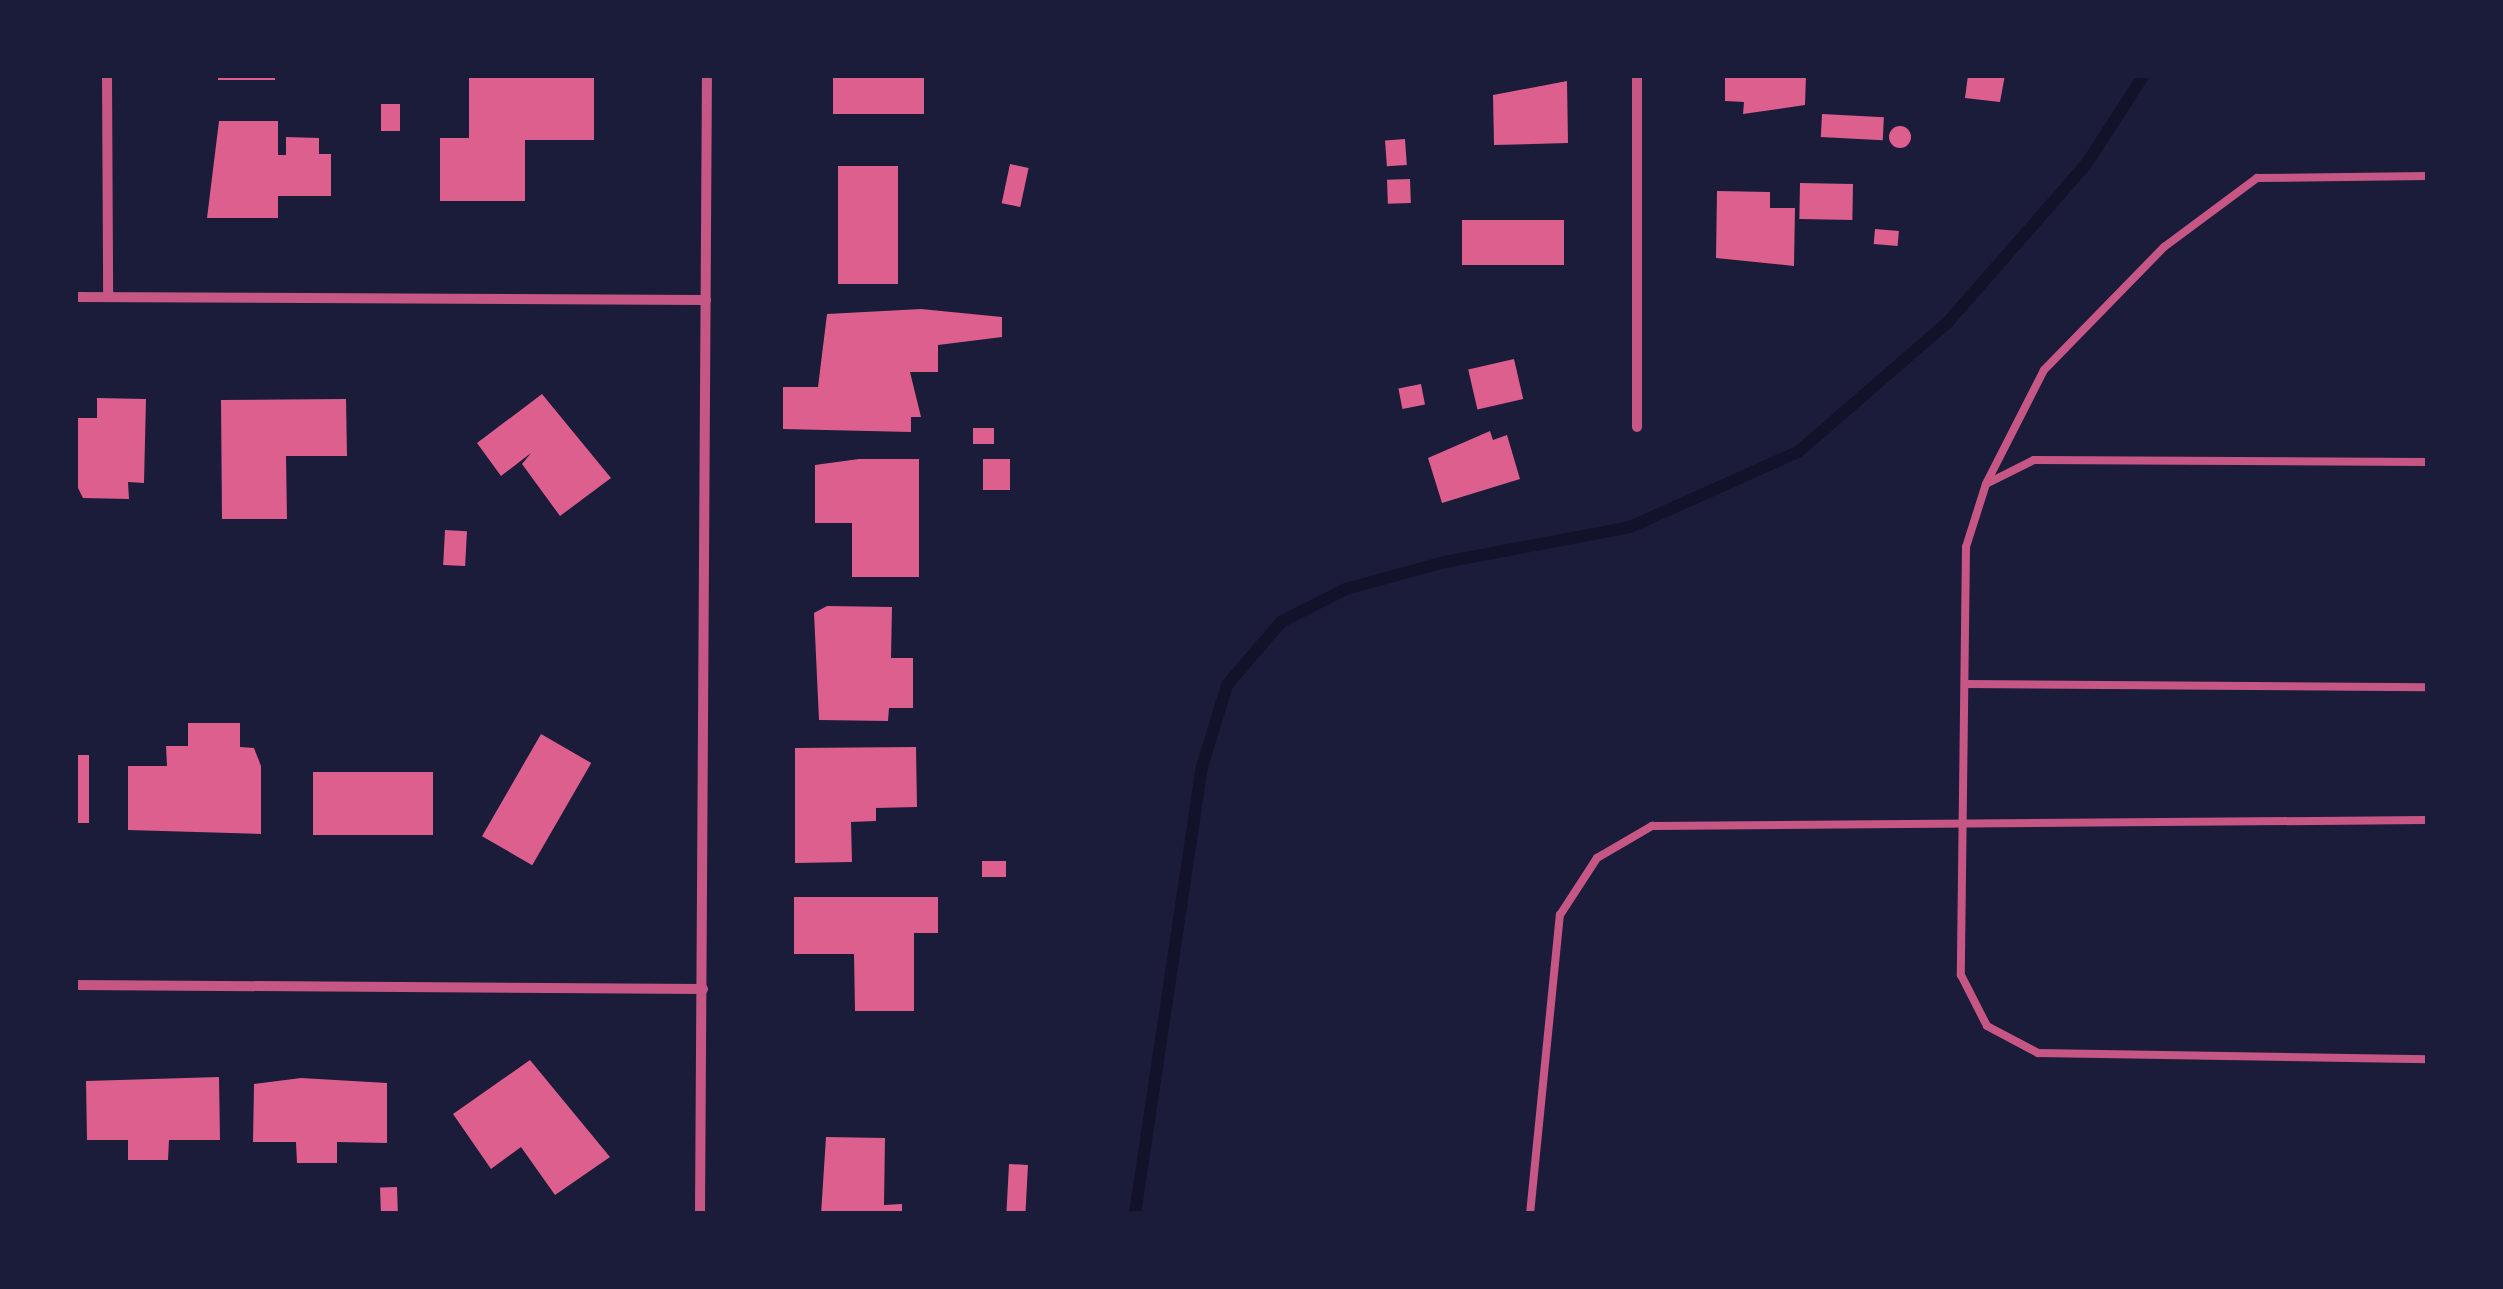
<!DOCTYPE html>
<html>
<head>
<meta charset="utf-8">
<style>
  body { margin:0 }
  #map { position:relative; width:2503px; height:1289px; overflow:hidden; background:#1b1b3a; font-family:"Archivo Narrow",sans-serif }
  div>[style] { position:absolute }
  .stream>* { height:12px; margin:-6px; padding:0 6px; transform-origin:6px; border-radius:6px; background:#12122b }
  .building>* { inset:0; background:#dd5f8e; transform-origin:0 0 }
  .round { border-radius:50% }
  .service>* { height:8px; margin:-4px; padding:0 4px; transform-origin:4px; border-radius:4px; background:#c65784 }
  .minor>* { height:10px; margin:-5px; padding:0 5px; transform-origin:5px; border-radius:5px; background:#c65784 }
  span { translate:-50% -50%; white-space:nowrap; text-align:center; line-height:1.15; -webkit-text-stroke:9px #1b1b3a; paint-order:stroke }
  .frame { position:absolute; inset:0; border:78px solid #1b1b3a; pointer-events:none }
</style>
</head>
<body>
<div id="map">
  <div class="stream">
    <div style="left:1135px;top:1214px;width:452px;rotate:-81.5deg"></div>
    <div style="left:1202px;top:767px;width:86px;rotate:-73deg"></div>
    <div style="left:1227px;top:685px;width:83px;rotate:-49.4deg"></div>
    <div style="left:1281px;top:622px;width:73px;rotate:-26.9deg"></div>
    <div style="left:1346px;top:589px;width:103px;rotate:-15.3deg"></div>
    <div style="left:1445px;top:562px;width:188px;rotate:-10.7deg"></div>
    <div style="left:1630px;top:527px;width:184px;rotate:-24.1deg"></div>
    <div style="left:1798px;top:452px;width:198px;rotate:-40.9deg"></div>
    <div style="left:1948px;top:322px;width:211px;rotate:-48.8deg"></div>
    <div style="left:2087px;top:163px;width:105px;rotate:-57.1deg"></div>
  </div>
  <div class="building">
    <div style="left:218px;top:75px;width:57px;height:5px"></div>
    <div style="clip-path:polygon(469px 75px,594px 75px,594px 140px,525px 140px,525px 201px,440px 201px,440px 138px,469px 138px)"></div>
    <div style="left:833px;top:75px;width:91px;height:39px"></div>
    <div style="clip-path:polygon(1725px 75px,1806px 75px,1805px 105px,1743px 114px,1744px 102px,1725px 101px)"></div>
    <div style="clip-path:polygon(1968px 75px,2005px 75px,2000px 102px,1965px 98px)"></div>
    <div style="clip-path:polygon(1567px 81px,1568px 143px,1494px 145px,1493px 95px)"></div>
    <div style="left:400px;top:104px;width:27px;height:19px;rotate:90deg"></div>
    <div style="left:1822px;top:114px;width:62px;height:23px;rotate:3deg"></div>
    <div style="clip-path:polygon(219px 121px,278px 121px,278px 155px,286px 155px,286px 137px,319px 138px,319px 154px,331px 154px,331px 196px,278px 196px,278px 218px,207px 218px)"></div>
    <div class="round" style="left:1889px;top:126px;width:22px;height:22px"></div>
    <div style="left:1405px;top:139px;width:26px;height:20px;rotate:86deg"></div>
    <div style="left:1010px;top:164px;width:19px;height:40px;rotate:12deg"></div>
    <div style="left:838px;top:166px;width:60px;height:118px"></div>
    <div style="left:1410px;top:179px;width:24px;height:23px;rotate:88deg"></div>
    <div style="left:1800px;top:183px;width:53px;height:36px;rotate:1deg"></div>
    <div style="clip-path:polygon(1717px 191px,1770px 192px,1770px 208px,1795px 208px,1794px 266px,1716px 258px)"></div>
    <div style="left:1462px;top:220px;width:102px;height:45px"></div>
    <div style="left:1875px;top:229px;width:24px;height:15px;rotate:5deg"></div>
    <div style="clip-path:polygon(921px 309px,1002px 317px,1002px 337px,938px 345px,938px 372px,910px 372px,921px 417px,911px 417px,911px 432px,783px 429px,783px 387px,818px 387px,827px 314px)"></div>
    <div style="left:1514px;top:359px;width:41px;height:47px;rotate:77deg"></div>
    <div style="left:1421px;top:384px;width:21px;height:23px;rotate:79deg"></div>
    <div style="clip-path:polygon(542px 394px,611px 478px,560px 516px,522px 464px,531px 453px,501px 476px,477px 443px)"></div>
    <div style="clip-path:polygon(97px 398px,146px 399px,144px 483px,128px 482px,129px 499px,83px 498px,75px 482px,75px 418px,97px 418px)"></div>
    <div style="clip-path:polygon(346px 399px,347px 456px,286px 456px,287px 519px,222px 519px,221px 400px)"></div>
    <div style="left:973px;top:428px;width:21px;height:16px"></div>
    <div style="clip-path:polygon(1490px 431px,1493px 440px,1507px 435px,1520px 479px,1442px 503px,1428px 458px)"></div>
    <div style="clip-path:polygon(859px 459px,919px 459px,919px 577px,852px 577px,852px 523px,815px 523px,815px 465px)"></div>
    <div style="left:983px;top:459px;width:27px;height:31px"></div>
    <div style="left:445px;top:530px;width:22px;height:35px;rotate:3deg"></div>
    <div style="clip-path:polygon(827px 606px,892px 607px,891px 658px,913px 658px,913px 708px,889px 708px,888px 721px,819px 720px,814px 613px)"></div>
    <div style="clip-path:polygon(188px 723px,240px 723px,240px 747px,254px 748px,261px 766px,261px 834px,128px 830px,128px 766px,167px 766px,166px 746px,188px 746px)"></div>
    <div style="left:541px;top:734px;width:58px;height:118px;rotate:30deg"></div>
    <div style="clip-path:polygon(916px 747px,917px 807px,876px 808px,876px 821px,851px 822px,852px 862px,795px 863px,795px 748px)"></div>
    <div style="left:75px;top:755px;width:14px;height:68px"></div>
    <div style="left:313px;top:772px;width:120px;height:63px"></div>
    <div style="left:1006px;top:861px;width:16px;height:24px;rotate:90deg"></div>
    <div style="clip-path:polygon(794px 897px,938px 897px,938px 933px,914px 933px,914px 1011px,855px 1011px,854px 954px,794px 954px)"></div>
    <div style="clip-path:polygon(530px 1060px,610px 1157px,555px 1195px,521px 1147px,491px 1169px,453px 1114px)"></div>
    <div style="clip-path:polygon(219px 1077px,220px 1140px,169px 1140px,168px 1160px,128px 1160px,128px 1140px,87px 1140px,86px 1081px)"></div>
    <div style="clip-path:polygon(301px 1078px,387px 1083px,387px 1143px,337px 1142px,337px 1163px,297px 1163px,296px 1142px,253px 1142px,254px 1084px)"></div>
    <div style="clip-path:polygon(826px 1137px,885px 1138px,884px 1205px,902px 1204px,902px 1214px,821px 1214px)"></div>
    <div style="left:1009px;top:1164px;width:19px;height:50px;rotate:3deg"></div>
    <div style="left:397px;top:1187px;width:25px;height:17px;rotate:88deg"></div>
  </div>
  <div class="service">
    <div style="left:2428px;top:176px;width:171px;rotate:179.3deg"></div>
    <div style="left:2257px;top:178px;width:116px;rotate:143.4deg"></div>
    <div style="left:2164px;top:247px;width:172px;rotate:134.3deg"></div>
    <div style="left:2044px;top:370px;width:128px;rotate:117deg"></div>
    <div style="left:1986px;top:484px;width:66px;rotate:107.6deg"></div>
    <div style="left:1966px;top:547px;width:428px;rotate:90.7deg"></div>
    <div style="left:1961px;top:975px;width:57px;rotate:63deg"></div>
    <div style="left:1987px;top:1026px;width:58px;rotate:27.9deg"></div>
    <div style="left:2038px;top:1053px;width:390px;rotate:0.9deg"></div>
    <div style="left:1988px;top:483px;width:51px;rotate:-26.6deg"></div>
    <div style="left:2034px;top:460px;width:394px;rotate:0.3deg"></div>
    <div style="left:1965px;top:684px;width:463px;rotate:0.4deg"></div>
    <div style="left:1530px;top:1214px;width:301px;rotate:-84.3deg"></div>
    <div style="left:1560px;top:915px;width:68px;rotate:-57deg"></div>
    <div style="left:1597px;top:858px;width:64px;rotate:-30.2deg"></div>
    <div style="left:1652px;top:826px;width:776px;rotate:-0.44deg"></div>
  </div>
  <div class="minor">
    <div style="left:107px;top:75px;width:222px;rotate:89.7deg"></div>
    <div style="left:1637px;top:75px;width:352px;rotate:90deg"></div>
    <div style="left:75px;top:297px;width:631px;rotate:0.27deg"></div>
    <div style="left:75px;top:985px;width:628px;rotate:0.36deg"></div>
    <div style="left:700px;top:1214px;width:1139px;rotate:-89.65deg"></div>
  </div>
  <div class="frame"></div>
</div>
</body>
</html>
